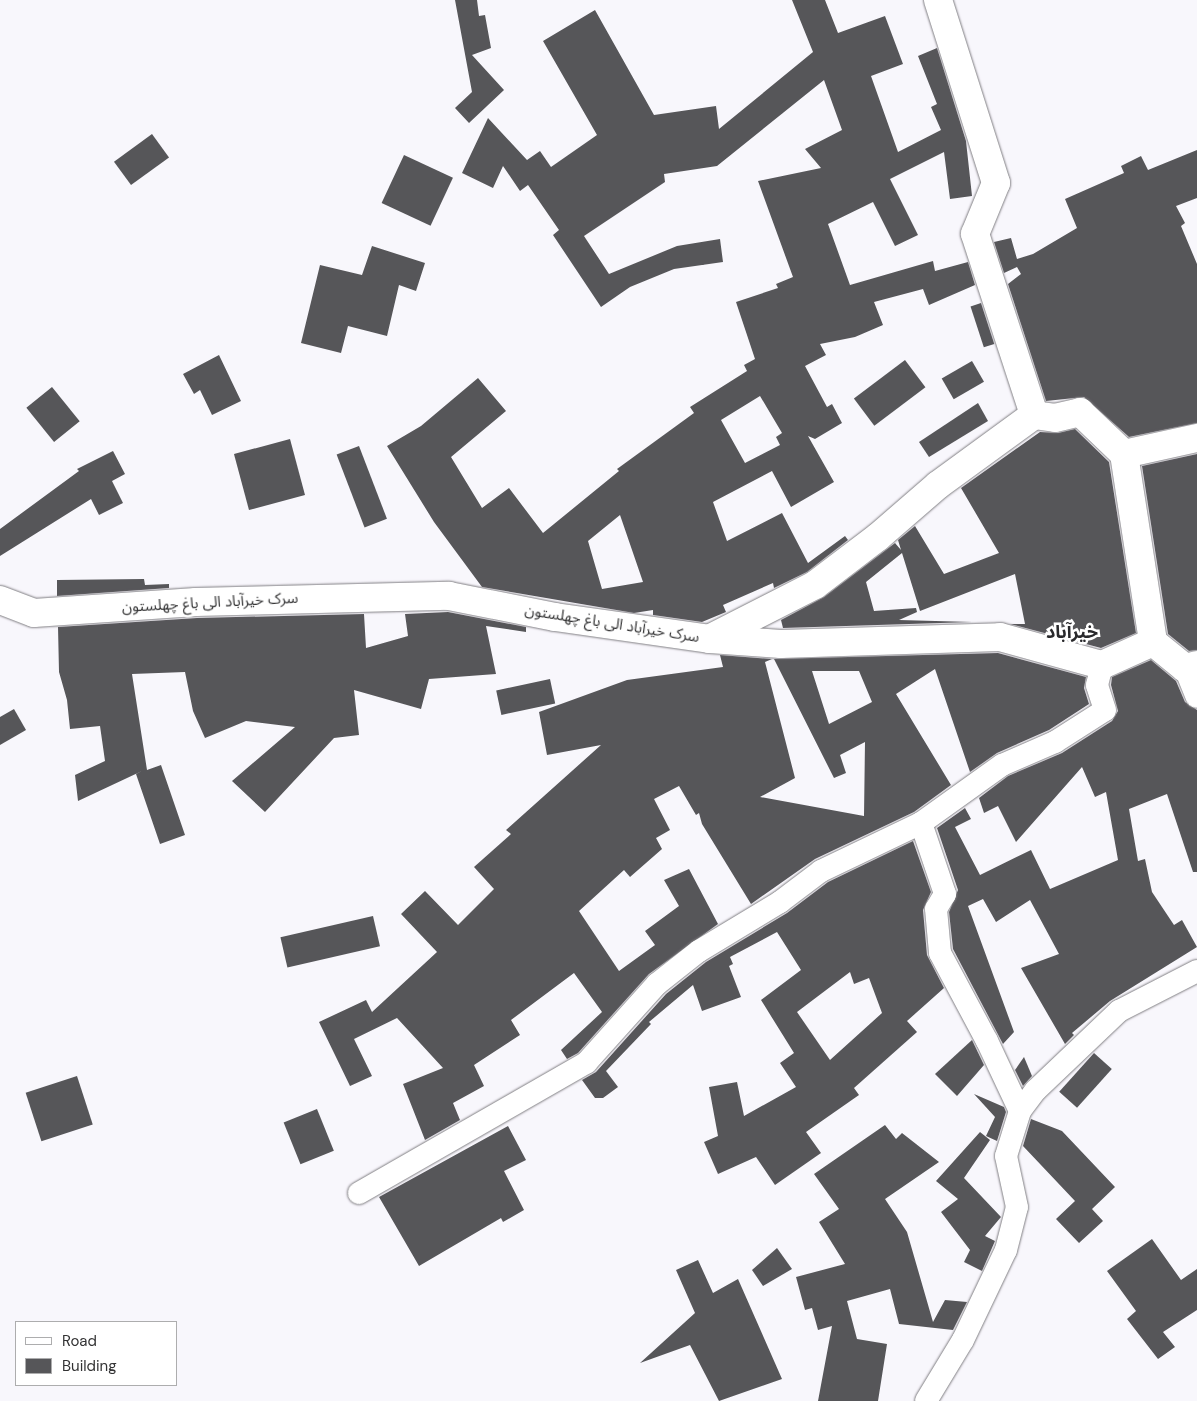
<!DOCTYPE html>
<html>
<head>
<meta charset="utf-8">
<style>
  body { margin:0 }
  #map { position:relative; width:1197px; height:1401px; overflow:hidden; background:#f8f7fc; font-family:"DM Sans","Noto Sans Arabic",sans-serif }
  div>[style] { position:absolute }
  .building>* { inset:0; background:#565659; transform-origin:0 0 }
  .roads { filter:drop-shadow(0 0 1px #807f83) drop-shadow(0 0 1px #807f83) }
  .minor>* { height:22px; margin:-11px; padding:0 11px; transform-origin:11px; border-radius:11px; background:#fff }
  .tertiary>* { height:28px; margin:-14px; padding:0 14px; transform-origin:14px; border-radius:14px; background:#fff }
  span { translate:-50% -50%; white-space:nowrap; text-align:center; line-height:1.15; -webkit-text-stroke:5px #fff; paint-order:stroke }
  .street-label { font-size:15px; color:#333334 }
  .quarter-label { font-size:18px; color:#29292c; font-weight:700 }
  .legend { position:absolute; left:15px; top:1321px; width:162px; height:65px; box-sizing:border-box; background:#fff; border:1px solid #adadae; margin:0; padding:6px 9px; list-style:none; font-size:15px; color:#333334 }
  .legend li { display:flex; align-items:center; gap:10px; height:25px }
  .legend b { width:25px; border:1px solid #adadae }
</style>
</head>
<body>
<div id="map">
  <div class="building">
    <div style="clip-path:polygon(455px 0,477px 0,479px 16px,485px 15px,491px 48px,472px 55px,504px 90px,469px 123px,455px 108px,472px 92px)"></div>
    <div style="clip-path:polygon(evenodd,792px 0,825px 0,838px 33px,885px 16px,903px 64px,871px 76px,898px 152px,941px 130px,931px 107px,937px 104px,918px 56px,937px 48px,966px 141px,972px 196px,950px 199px,944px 152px,890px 179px,918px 235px,895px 246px,873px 202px,828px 224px,850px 285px,933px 261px,935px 271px,968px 262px,975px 285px,929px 305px,923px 289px,874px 302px,883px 325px,855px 337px,820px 344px,826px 355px,805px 366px,827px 407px,832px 404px,842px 423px,815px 439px,808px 436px,834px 482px,791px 507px,772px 471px,713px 502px,727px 541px,782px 513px,808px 563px,845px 536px,848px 540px,807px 572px,774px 588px,773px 583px,723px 605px,726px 612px,702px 622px,653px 615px,653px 610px,634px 613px,482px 587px,434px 522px,387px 446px,421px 426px,478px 378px,506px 411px,451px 457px,482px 508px,509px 488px,543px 533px,619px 471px,617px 469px,694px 413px,690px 407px,747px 371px,744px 365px,755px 359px,736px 302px,778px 288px,776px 284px,793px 277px,758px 181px,821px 168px,805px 149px,842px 130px,824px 80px,717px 166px,664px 174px,665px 182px,584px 236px,609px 274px,677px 246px,720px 239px,723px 262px,674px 269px,630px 287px,601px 307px,553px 235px,559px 230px,528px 185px,520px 191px,503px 166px,493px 188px,462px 173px,488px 118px,527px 160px,540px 151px,551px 167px,597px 135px,543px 41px,595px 10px,654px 115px,716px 106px,719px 129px,813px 52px,792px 0,760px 396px,782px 433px,776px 437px,780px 445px,745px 463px,721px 420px,760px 396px,792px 0,620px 515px,643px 582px,602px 589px,588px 541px,620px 515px)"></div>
    <div style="left:152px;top:134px;width:29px;height:47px;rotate:54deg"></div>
    <div style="clip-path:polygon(1197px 150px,1197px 198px,1176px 206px,1185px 223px,1181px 226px,1197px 264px,1197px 423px,1129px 437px,1084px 397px,1046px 401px,1008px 284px,1021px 274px,1017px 267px,1004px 273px,994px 242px,1011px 238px,1017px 259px,1033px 254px,1077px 228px,1065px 199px,1124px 173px,1121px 166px,1141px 156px,1148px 170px)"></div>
    <div style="left:404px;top:155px;width:54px;height:53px;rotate:25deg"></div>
    <div style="clip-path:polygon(372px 246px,425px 263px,416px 291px,399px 285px,387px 336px,348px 326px,341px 353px,301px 343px,320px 265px,362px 275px)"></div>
    <div style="left:981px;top:303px;width:43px;height:11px;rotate:72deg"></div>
    <div style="clip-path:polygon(219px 355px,241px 401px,212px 415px,200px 390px,194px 394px,183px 374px)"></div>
    <div style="left:905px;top:360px;width:34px;height:64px;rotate:53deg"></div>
    <div style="left:972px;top:361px;width:24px;height:35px;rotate:60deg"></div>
    <div style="left:52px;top:387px;width:44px;height:33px;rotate:51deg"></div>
    <div style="clip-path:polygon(978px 403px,988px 421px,929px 457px,919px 442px)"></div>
    <div style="clip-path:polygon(1075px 429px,1109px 462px,1136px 633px,1101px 648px,1010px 624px,1025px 624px,1015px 574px,920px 611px,902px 553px,866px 582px,874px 611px,916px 608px,917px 612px,899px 620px,972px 622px,783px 628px,781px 620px,824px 597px,895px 543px,901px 550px,898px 540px,915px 526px,944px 574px,999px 553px,961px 488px,1040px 432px,1058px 433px)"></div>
    <div style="left:290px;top:439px;width:58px;height:58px;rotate:75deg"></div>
    <div style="left:359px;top:446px;width:78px;height:24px;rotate:69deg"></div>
    <div style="clip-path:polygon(113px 451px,125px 474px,112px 481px,123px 503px,99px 515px,91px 499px,0 556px,0 529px,79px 471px,77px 469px)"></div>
    <div style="clip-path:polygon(1197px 454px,1197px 650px,1189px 651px,1168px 634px,1142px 466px)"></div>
    <div style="clip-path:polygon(144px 579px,145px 585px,169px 584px,169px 588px,57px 596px,57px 580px)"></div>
    <div style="clip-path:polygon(448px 612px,526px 627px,526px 632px,486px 626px,496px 674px,429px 679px,421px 709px,354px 690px,359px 735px,334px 738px,265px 812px,232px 781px,295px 727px,246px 721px,205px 738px,193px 711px,185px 672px,132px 674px,147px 770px,161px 765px,185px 835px,160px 844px,136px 774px,142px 771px,78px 801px,75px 775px,105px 761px,100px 726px,70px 729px,67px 700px,59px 672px,58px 627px,197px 618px,364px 614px,366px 648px,408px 636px,405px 614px)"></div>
    <div style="clip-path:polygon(evenodd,998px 653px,1086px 677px,1084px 688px,1089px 704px,1049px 730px,997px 753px,970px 772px,935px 669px,896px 694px,951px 785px,914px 812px,815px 859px,751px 904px,702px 824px,699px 813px,696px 815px,679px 786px,654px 799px,670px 830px,656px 838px,662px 849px,630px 877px,624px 870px,579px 911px,619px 971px,655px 945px,645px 931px,679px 906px,664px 880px,689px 869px,718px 924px,649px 974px,578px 1053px,567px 1059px,561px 1050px,602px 1012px,574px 973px,511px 1020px,520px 1035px,474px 1065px,484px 1086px,453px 1103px,460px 1120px,425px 1140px,403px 1084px,443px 1068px,397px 1018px,354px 1039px,372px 1076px,350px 1086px,319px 1022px,366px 1000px,372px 1012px,437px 952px,401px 914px,425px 891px,458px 925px,494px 889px,474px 867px,511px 834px,506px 830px,601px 745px,547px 755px,539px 712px,627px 680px,723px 667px,720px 655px,772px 659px,765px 662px,795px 778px,760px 797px,864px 816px,865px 742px,840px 755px,846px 773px,834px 778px,774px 659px,998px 653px,812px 671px,859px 671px,872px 702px,829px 724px,812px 671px)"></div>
    <div style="clip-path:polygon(1151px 660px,1176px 681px,1185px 702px,1197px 710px,1197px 872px,1193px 872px,1167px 794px,1129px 809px,1138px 861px,1145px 859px,1152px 892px,1174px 925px,1182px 920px,1197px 947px,1110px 1001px,1072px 1033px,1074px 1035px,1065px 1044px,1021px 968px,1059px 954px,1030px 900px,996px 922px,983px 899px,968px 906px,1014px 1032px,1003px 1044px,953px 949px,949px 912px,958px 890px,937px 828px,965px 808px,971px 819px,955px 827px,980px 875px,1031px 850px,1050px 889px,1118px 860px,1106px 792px,1095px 797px,1082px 767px,1016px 842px,998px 806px,984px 813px,979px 798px,1008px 776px,1062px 753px,1112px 721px,1118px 711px,1111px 685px,1112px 677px)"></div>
    <div style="left:550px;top:679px;width:25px;height:55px;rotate:78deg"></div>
    <div style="clip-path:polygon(14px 709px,26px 730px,0 745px,0 717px)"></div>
    <div style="clip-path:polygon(evenodd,913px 841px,931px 892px,923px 910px,927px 955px,944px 988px,907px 1021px,917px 1032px,854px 1088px,859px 1095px,806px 1132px,821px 1153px,775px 1185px,756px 1157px,718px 1174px,704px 1142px,718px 1136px,709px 1087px,737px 1082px,744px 1116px,796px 1087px,780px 1063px,794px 1053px,761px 1000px,801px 970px,777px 932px,730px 957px,733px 964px,729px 966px,741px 997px,702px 1011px,693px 985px,649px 1022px,651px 1024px,606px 1071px,618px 1087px,603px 1098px,595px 1098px,582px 1080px,596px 1072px,666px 994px,706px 962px,787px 913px,828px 882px,913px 841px,850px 972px,854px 984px,869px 978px,882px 1013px,830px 1060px,797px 1012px,850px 972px)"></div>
    <div style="left:373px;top:916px;width:31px;height:95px;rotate:77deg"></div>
    <div style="clip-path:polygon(972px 1040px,984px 1065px,957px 1096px,935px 1074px)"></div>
    <div style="left:1094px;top:1053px;width:24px;height:52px;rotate:42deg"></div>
    <div style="clip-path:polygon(1024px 1057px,1032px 1076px,1023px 1086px,1015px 1070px)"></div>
    <div style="left:77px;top:1076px;width:51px;height:54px;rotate:72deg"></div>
    <div style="clip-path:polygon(974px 1094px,1004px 1107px,1006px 1112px,997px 1141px,986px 1136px,995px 1117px)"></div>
    <div style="left:317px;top:1109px;width:45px;height:36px;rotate:68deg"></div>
    <div style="clip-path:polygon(1031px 1119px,1062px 1131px,1115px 1187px,1092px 1209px,1103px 1221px,1079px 1243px,1056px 1219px,1075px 1201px,1023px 1146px)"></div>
    <div style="clip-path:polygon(885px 1125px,896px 1139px,902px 1133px,939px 1162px,885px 1199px,907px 1232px,933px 1322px,945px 1300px,967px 1302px,953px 1330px,899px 1324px,890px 1289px,847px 1301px,857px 1339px,887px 1344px,878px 1401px,818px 1401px,832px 1326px,818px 1330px,812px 1308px,805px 1310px,796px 1277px,845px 1264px,819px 1222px,839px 1209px,814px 1174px)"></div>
    <div style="clip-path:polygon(508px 1126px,526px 1160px,504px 1171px,524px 1210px,503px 1222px,501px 1218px,419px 1266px,379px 1197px)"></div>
    <div style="clip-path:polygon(980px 1132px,990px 1140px,964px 1178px,1001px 1217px,985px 1236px,995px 1241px,982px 1271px,964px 1262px,970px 1250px,941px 1212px,958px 1199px,936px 1181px)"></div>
    <div style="clip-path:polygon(1152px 1239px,1181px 1280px,1197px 1269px,1197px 1310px,1163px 1332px,1175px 1347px,1158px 1359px,1127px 1319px,1136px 1311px,1107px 1271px)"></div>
    <div style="clip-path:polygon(777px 1248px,792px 1269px,763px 1286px,752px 1270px)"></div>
    <div style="clip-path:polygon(698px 1260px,713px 1293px,738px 1279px,782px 1379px,719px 1401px,690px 1345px,640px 1363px,695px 1313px,676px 1270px)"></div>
  </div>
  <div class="roads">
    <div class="minor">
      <div style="left:1185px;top:668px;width:31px;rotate:68deg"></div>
      <div style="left:921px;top:823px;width:75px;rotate:71.3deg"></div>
      <div style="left:945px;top:894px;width:17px;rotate:121deg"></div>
      <div style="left:936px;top:909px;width:44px;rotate:84.8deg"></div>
      <div style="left:940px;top:953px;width:100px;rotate:61.9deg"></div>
      <div style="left:987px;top:1041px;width:77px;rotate:64.8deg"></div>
      <div style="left:359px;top:1193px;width:262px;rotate:-29.8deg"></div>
      <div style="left:586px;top:1063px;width:106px;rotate:-48.1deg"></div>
      <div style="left:657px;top:984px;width:53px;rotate:-38.2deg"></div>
      <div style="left:699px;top:951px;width:95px;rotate:-31.2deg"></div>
      <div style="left:780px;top:902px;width:51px;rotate:-37.1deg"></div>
      <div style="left:821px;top:871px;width:111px;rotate:-25.6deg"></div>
      <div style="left:921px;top:823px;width:100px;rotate:-35.6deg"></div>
      <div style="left:1002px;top:765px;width:58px;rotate:-23.5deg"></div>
      <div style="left:1055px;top:742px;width:59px;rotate:-32.6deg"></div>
      <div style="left:1105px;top:710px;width:26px;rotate:-108deg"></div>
      <div style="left:1097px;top:685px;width:21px;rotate:-76deg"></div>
      <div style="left:926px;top:1401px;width:71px;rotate:-58.8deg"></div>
      <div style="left:963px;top:1340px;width:100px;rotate:-64.5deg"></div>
      <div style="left:1006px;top:1250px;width:44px;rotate:-75.7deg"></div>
      <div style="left:1017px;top:1207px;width:52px;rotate:-102.2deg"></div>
      <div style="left:1006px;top:1156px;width:47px;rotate:-72.7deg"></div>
      <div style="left:1020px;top:1111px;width:26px;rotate:-53deg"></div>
      <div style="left:1036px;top:1090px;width:115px;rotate:-43.6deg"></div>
      <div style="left:1119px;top:1011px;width:88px;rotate:-27.1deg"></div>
    </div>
    <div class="tertiary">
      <div style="left:938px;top:0;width:192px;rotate:72.4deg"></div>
      <div style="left:996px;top:183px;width:55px;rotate:112.4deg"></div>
      <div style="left:975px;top:234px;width:190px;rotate:71.9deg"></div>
      <div style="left:1124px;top:454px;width:190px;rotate:81.2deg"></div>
      <div style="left:0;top:600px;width:36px;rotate:21deg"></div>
      <div style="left:34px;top:613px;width:162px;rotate:-3.9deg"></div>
      <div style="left:196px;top:602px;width:253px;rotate:-1.4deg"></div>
      <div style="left:449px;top:596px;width:108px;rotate:11.2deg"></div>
      <div style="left:555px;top:617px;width:156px;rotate:8.1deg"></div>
      <div style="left:709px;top:639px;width:119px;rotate:-27deg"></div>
      <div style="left:815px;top:585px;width:79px;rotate:-37.3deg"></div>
      <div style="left:878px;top:537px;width:79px;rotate:-40.9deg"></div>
      <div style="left:938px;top:485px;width:119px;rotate:-36.1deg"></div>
      <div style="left:1034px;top:415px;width:21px;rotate:8deg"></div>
      <div style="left:1055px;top:418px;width:26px;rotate:-13deg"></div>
      <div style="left:1080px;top:412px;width:61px;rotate:43.7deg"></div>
      <div style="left:1124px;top:454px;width:75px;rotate:-12.4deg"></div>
      <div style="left:710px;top:639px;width:71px;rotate:4deg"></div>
      <div style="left:781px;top:644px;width:219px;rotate:-1.8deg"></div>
      <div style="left:1000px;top:637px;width:106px;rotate:15.4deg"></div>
      <div style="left:1102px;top:665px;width:56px;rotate:-24.3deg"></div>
      <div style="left:1153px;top:642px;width:41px;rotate:39.1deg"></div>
      <div style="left:1185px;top:668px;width:12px;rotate:-14deg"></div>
    </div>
  </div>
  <div class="street-label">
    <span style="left:210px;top:603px;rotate:-3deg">سرک خیرآباد الی باغ چهلستون</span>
    <span style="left:612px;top:624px;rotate:9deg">سرک خیرآباد الی باغ چهلستون</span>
  </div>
  <div class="quarter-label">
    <span style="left:1072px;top:632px">خیرآباد</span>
  </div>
  <ul class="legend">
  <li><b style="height:6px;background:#fff"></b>Road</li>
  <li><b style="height:14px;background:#565659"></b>Building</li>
  </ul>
</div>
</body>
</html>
